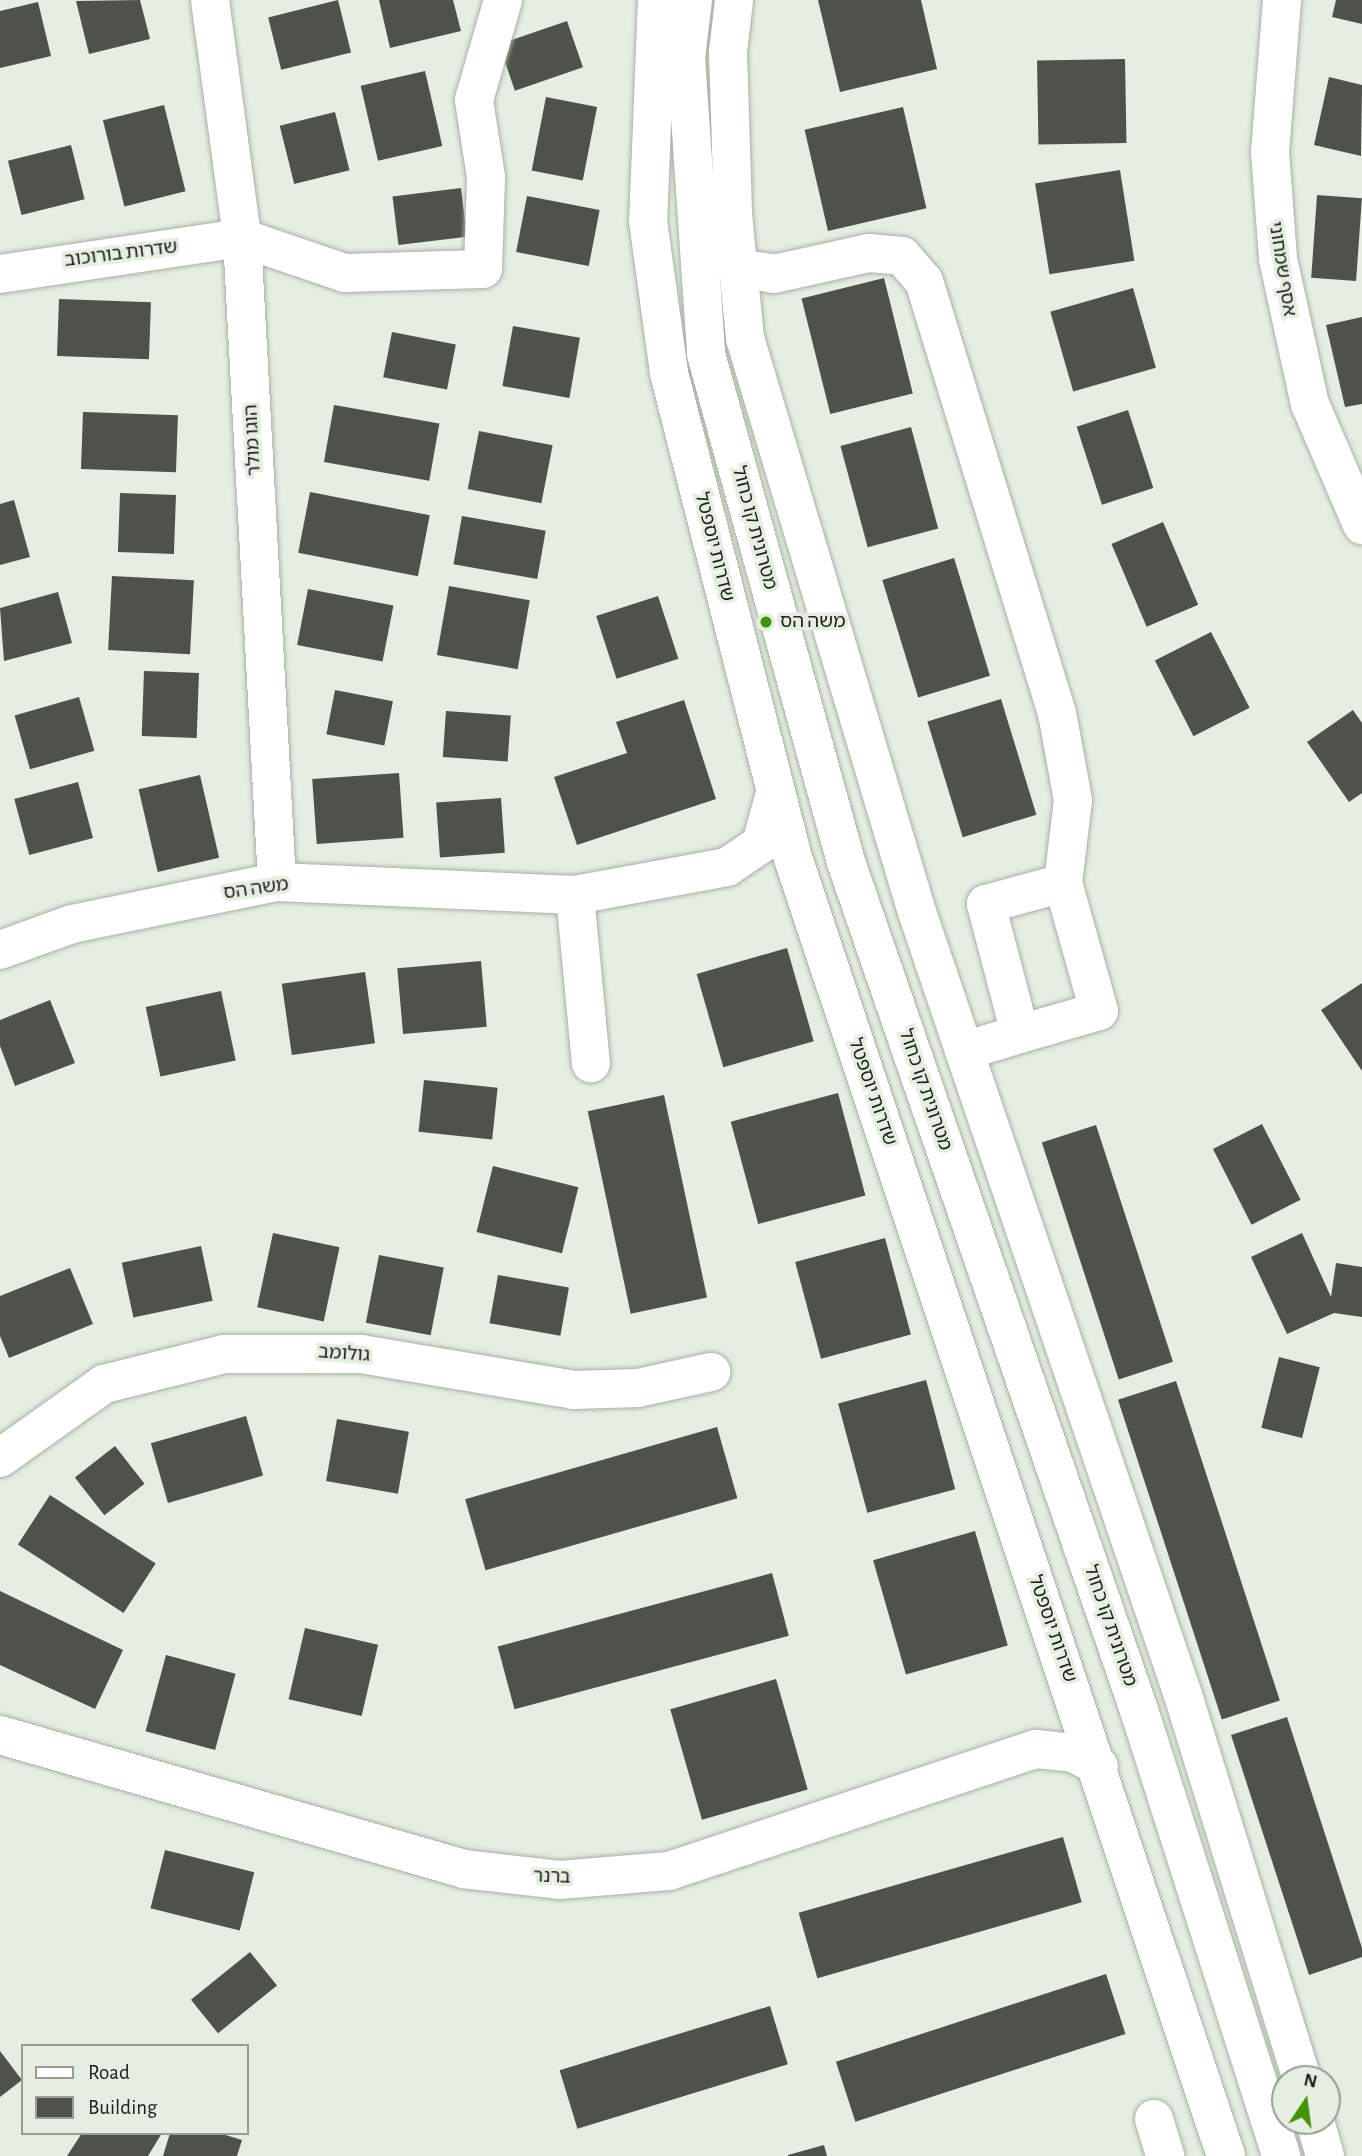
<!DOCTYPE html>
<html>
<head>
<meta charset="utf-8">
<style>
  body { margin:0 }
  #map { position:relative; width:1362px; height:2156px; overflow:hidden; background:#e6ede3; font-family:"Alegreya Sans","Noto Sans Hebrew",sans-serif }
  div>[style] { position:absolute }
  .building>* { inset:0; background:#4d534b; transform-origin:0 0 }
  .roads { filter:drop-shadow(0 0 2px #a9b0a7) drop-shadow(0 0 2px #a9b0a7) }
  .minor>* { height:38px; margin:-19px; padding:0 19px; transform-origin:19px; border-radius:19px; background:#fff }
  .dots>* { width:19px; height:19px; translate:-50% -50%; box-sizing:border-box; border:4px solid #e6ede3; border-radius:50% }
  span { translate:-50% -50%; white-space:nowrap; text-align:center; line-height:1.15; -webkit-text-stroke:7px #e6ede3; paint-order:stroke }
  .street-label { font-size:19px; color:#20221f }
  .poi-label { font-size:19px; color:#20221f }
  .left { translate:0 -50%; text-align:left }
  .legend { position:absolute; left:21px; top:2044px; width:228px; height:91px; box-sizing:border-box; background:#e6ede3; border:2px solid #979c95; margin:0; padding:9px 12px; list-style:none; font-size:21px; color:#20221f }
  .legend li { display:flex; align-items:center; gap:14px; height:35px }
  .legend b { width:35px; border:2px solid #979c95 }
  .north { position:absolute; left:1271px; top:2065px; width:70px; height:70px; box-sizing:border-box; background:#e6ede3; border:2px solid #979c95; border-radius:50%; rotate:13deg; font-size:19px; font-weight:700; line-height:28px; text-align:center; color:#20221f }
  .north::after { content:''; display:block; margin:auto; width:24px; height:32px; background:#429400; clip-path:polygon(50% 0,100% 100%,50% 72%,0 100%) }
</style>
</head>
<body>
<div id="map">
  <div class="building">
    <div style="clip-path:polygon(140px 0,150px 39px,89px 54px,76px 1px)"></div>
    <div style="left:338px;top:0;width:54px;height:72px;rotate:76deg"></div>
    <div style="clip-path:polygon(379px 0,453px 0,461px 31px,390px 48px)"></div>
    <div style="clip-path:polygon(818px 0,921px 0,937px 69px,840px 92px)"></div>
    <div style="clip-path:polygon(1336px 0,1362px 0,1362px 24px,1332px 17px)"></div>
    <div style="clip-path:polygon(38px 2px,51px 56px,0 68px,0 11px)"></div>
    <div style="left:567px;top:21px;width:49px;height:72px;rotate:71deg"></div>
    <div style="left:1125px;top:59px;width:84px;height:88px;rotate:89deg"></div>
    <div style="left:425px;top:71px;width:77px;height:66px;rotate:77deg"></div>
    <div style="clip-path:polygon(1329px 77px,1362px 85px,1361px 156px,1314px 145px)"></div>
    <div style="left:546px;top:97px;width:52px;height:75px;rotate:11deg"></div>
    <div style="left:164px;top:105px;width:89px;height:63px;rotate:76deg"></div>
    <div style="left:903px;top:107px;width:104px;height:101px;rotate:77deg"></div>
    <div style="left:335px;top:112px;width:60px;height:57px;rotate:76deg"></div>
    <div style="left:71px;top:145px;width:56px;height:65px;rotate:76deg"></div>
    <div style="left:1120px;top:170px;width:92px;height:86px;rotate:81deg"></div>
    <div style="left:461px;top:188px;width:49px;height:69px;rotate:83deg"></div>
    <div style="left:1317px;top:195px;width:45px;height:83px;rotate:4deg"></div>
    <div style="left:527px;top:196px;width:74px;height:57px;rotate:11deg"></div>
    <div style="left:884px;top:278px;width:119px;height:85px;rotate:76deg"></div>
    <div style="left:1133px;top:288px;width:83px;height:86px;rotate:74deg"></div>
    <div style="left:59px;top:299px;width:92px;height:57px;rotate:2deg"></div>
    <div style="clip-path:polygon(1362px 317px,1362px 404px,1345px 407px,1326px 325px)"></div>
    <div style="left:513px;top:326px;width:68px;height:61px;rotate:10deg"></div>
    <div style="left:392px;top:332px;width:65px;height:46px;rotate:11deg"></div>
    <div style="left:334px;top:405px;width:107px;height:58px;rotate:10deg"></div>
    <div style="left:1128px;top:410px;width:82px;height:54px;rotate:72deg"></div>
    <div style="left:83px;top:412px;width:95px;height:57px;rotate:2deg"></div>
    <div style="left:911px;top:427px;width:105px;height:73px;rotate:75deg"></div>
    <div style="left:479px;top:431px;width:75px;height:59px;rotate:11deg"></div>
    <div style="left:310px;top:492px;width:122px;height:62px;rotate:11deg"></div>
    <div style="left:120px;top:493px;width:56px;height:59px;rotate:2deg"></div>
    <div style="clip-path:polygon(14px 500px,30px 557px,0 565px,0 504px)"></div>
    <div style="left:462px;top:516px;width:85px;height:49px;rotate:10deg"></div>
    <div style="left:1163px;top:522px;width:90px;height:56px;rotate:67deg"></div>
    <div style="left:954px;top:558px;width:123px;height:75px;rotate:73deg"></div>
    <div style="left:112px;top:576px;width:82px;height:74px;rotate:3deg"></div>
    <div style="left:449px;top:586px;width:82px;height:70px;rotate:10deg"></div>
    <div style="left:308px;top:589px;width:87px;height:57px;rotate:11deg"></div>
    <div style="clip-path:polygon(58px 592px,72px 643px,4px 661px,0 608px)"></div>
    <div style="left:658px;top:596px;width:66px;height:65px;rotate:72deg"></div>
    <div style="left:1211px;top:632px;width:85px;height:63px;rotate:63deg"></div>
    <div style="left:144px;top:671px;width:55px;height:65px;rotate:2deg"></div>
    <div style="left:335px;top:690px;width:59px;height:45px;rotate:11deg"></div>
    <div style="left:79px;top:697px;width:56px;height:67px;rotate:74deg"></div>
    <div style="left:1001px;top:699px;width:121px;height:77px;rotate:73deg"></div>
    <div style="clip-path:polygon(684px 700px,716px 799px,577px 845px,554px 777px,627px 753px,616px 722px)"></div>
    <div style="clip-path:polygon(1353px 710px,1362px 723px,1362px 793px,1349px 802px,1307px 742px)"></div>
    <div style="left:446px;top:711px;width:65px;height:46px;rotate:4deg"></div>
    <div style="left:399px;top:773px;width:65px;height:87px;rotate:86deg"></div>
    <div style="left:200px;top:775px;width:85px;height:63px;rotate:77deg"></div>
    <div style="left:78px;top:782px;width:58px;height:66px;rotate:75deg"></div>
    <div style="left:501px;top:798px;width:55px;height:65px;rotate:86deg"></div>
    <div style="left:787px;top:948px;width:97px;height:94px;rotate:74deg"></div>
    <div style="left:481px;top:961px;width:66px;height:84px;rotate:85deg"></div>
    <div style="left:365px;top:972px;width:72px;height:84px;rotate:82deg"></div>
    <div style="clip-path:polygon(1362px 983px,1362px 1071px,1321px 1010px)"></div>
    <div style="left:221px;top:991px;width:71px;height:77px;rotate:78deg"></div>
    <div style="clip-path:polygon(50px 1000px,75px 1063px,15px 1086px,0 1046px,0 1020px)"></div>
    <div style="left:424px;top:1080px;width:74px;height:52px;rotate:6deg"></div>
    <div style="left:838px;top:1093px;width:106px;height:111px;rotate:75deg"></div>
    <div style="left:664px;top:1095px;width:207px;height:78px;rotate:78deg"></div>
    <div style="left:1262px;top:1124px;width:85px;height:55px;rotate:63deg"></div>
    <div style="left:1096px;top:1125px;width:249px;height:57px;rotate:72deg"></div>
    <div style="left:493px;top:1166px;width:88px;height:68px;rotate:14deg"></div>
    <div style="left:273px;top:1233px;width:68px;height:76px;rotate:12deg"></div>
    <div style="clip-path:polygon(1302px 1233px,1331px 1297px,1336px 1263px,1362px 1267px,1362px 1317px,1334px 1313px,1287px 1334px,1251px 1257px)"></div>
    <div style="left:885px;top:1238px;width:100px;height:93px;rotate:75deg"></div>
    <div style="left:201px;top:1246px;width:56px;height:81px;rotate:78deg"></div>
    <div style="left:379px;top:1255px;width:66px;height:69px;rotate:11deg"></div>
    <div style="clip-path:polygon(70px 1268px,93px 1324px,9px 1358px,0 1336px,0 1296px)"></div>
    <div style="left:498px;top:1275px;width:72px;height:49px;rotate:10deg"></div>
    <div style="left:1279px;top:1357px;width:42px;height:73px;rotate:14deg"></div>
    <div style="left:926px;top:1380px;width:113px;height:91px;rotate:75deg"></div>
    <div style="left:1176px;top:1381px;width:336px;height:61px;rotate:72deg"></div>
    <div style="left:246px;top:1416px;width:62px;height:99px;rotate:74deg"></div>
    <div style="left:337px;top:1419px;width:73px;height:63px;rotate:10deg"></div>
    <div style="left:717px;top:1427px;width:74px;height:262px;rotate:74deg"></div>
    <div style="left:115px;top:1446px;width:48px;height:51px;rotate:52deg"></div>
    <div style="left:50px;top:1495px;width:126px;height:59px;rotate:33deg"></div>
    <div style="left:975px;top:1531px;width:119px;height:106px;rotate:74deg"></div>
    <div style="left:772px;top:1573px;width:65px;height:284px;rotate:75deg"></div>
    <div style="clip-path:polygon(0 1591px,123px 1650px,95px 1709px,0 1665px)"></div>
    <div style="left:305px;top:1628px;width:75px;height:73px;rotate:13deg"></div>
    <div style="left:166px;top:1655px;width:72px;height:79px;rotate:15deg"></div>
    <div style="left:776px;top:1679px;width:115px;height:110px;rotate:74deg"></div>
    <div style="clip-path:polygon(1287px 1717px,1362px 1948px,1362px 1957px,1309px 1975px,1231px 1735px)"></div>
    <div style="left:1063px;top:1837px;width:68px;height:275px;rotate:74deg"></div>
    <div style="left:165px;top:1850px;width:92px;height:60px;rotate:14deg"></div>
    <div style="left:250px;top:1952px;width:43px;height:76px;rotate:51deg"></div>
    <div style="left:1106px;top:1974px;width:63px;height:284px;rotate:72deg"></div>
    <div style="left:770px;top:2006px;width:61px;height:220px;rotate:73deg"></div>
    <div style="clip-path:polygon(0 2051px,22px 2080px,0 2097px)"></div>
    <div style="clip-path:polygon(82px 2133px,162px 2133px,148px 2156px,67px 2156px)"></div>
    <div style="clip-path:polygon(170px 2133px,219px 2133px,242px 2140px,237px 2156px,163px 2156px)"></div>
    <div style="clip-path:polygon(824px 2145px,827px 2156px,788px 2156px,788px 2155px)"></div>
  </div>
  <div class="roads">
    <div class="minor">
      <div style="left:210px;top:0;width:240px;rotate:82.3deg"></div>
      <div style="left:242px;top:238px;width:645px;rotate:86.89deg"></div>
      <div style="left:657px;top:0;width:221px;rotate:92.3deg"></div>
      <div style="left:648px;top:221px;width:153px;rotate:82.1deg"></div>
      <div style="left:669px;top:373px;width:501px;rotate:75.66deg"></div>
      <div style="left:793px;top:858px;width:1368px;rotate:71.55deg"></div>
      <div style="left:693px;top:0;width:58px;rotate:96.9deg"></div>
      <div style="left:686px;top:58px;width:297px;rotate:86.1deg"></div>
      <div style="left:706px;top:354px;width:527px;rotate:74.59deg"></div>
      <div style="left:846px;top:862px;width:897px;rotate:70.94deg"></div>
      <div style="left:1139px;top:1710px;width:468px;rotate:72.3deg"></div>
      <div style="left:734px;top:0;width:52px;rotate:96.6deg"></div>
      <div style="left:728px;top:52px;width:162px;rotate:88.2deg"></div>
      <div style="left:733px;top:214px;width:125px;rotate:84.5deg"></div>
      <div style="left:745px;top:338px;width:599px;rotate:73.32deg"></div>
      <div style="left:917px;top:912px;width:827px;rotate:71.24deg"></div>
      <div style="left:1183px;top:1695px;width:402px;rotate:72.8deg"></div>
      <div style="left:1282px;top:0;width:152px;rotate:94.5deg"></div>
      <div style="left:1270px;top:152px;width:107px;rotate:85.7deg"></div>
      <div style="left:1278px;top:259px;width:148px;rotate:77.6deg"></div>
      <div style="left:1310px;top:404px;width:132px;rotate:66.7deg"></div>
      <div style="left:738px;top:268px;width:36px;rotate:9deg"></div>
      <div style="left:774px;top:274px;width:97px;rotate:-12.5deg"></div>
      <div style="left:869px;top:253px;width:33px;rotate:5deg"></div>
      <div style="left:902px;top:256px;width:33px;rotate:49deg"></div>
      <div style="left:924px;top:281px;width:452px;rotate:72.9deg"></div>
      <div style="left:1057px;top:713px;width:88px;rotate:79.6deg"></div>
      <div style="left:1073px;top:800px;width:84px;rotate:96.9deg"></div>
      <div style="left:0;top:274px;width:245px;rotate:-8.5deg"></div>
      <div style="left:242px;top:238px;width:109px;rotate:18.8deg"></div>
      <div style="left:345px;top:273px;width:138px;rotate:-1.7deg"></div>
      <div style="left:483px;top:269px;width:92px;rotate:-88.1deg"></div>
      <div style="left:486px;top:177px;width:78px;rotate:-98.9deg"></div>
      <div style="left:474px;top:100px;width:104px;rotate:-73.8deg"></div>
      <div style="left:575px;top:895px;width:169px;rotate:84.6deg"></div>
      <div style="left:0;top:950px;width:77px;rotate:-19.9deg"></div>
      <div style="left:72px;top:924px;width:209px;rotate:-11.6deg"></div>
      <div style="left:277px;top:882px;width:298px;rotate:2.5deg"></div>
      <div style="left:575px;top:895px;width:155px;rotate:-10.4deg"></div>
      <div style="left:727px;top:867px;width:41px;rotate:-34.1deg"></div>
      <div style="left:761px;top:844px;width:53px;rotate:-74.6deg"></div>
      <div style="left:964px;top:1051px;width:59px;rotate:-16.9deg"></div>
      <div style="left:1020px;top:1034px;width:82px;rotate:-16.2deg"></div>
      <div style="left:1099px;top:1011px;width:133px;rotate:-105.7deg"></div>
      <div style="left:1063px;top:883px;width:80px;rotate:164.7deg"></div>
      <div style="left:986px;top:904px;width:134px;rotate:75.3deg"></div>
      <div style="left:0;top:1458px;width:128px;rotate:-35.4deg"></div>
      <div style="left:104px;top:1384px;width:124px;rotate:-14deg"></div>
      <div style="left:224px;top:1354px;width:137px"></div>
      <div style="left:361px;top:1354px;width:215px;rotate:9.6deg"></div>
      <div style="left:573px;top:1390px;width:65px;rotate:-1.8deg"></div>
      <div style="left:638px;top:1388px;width:75px;rotate:-12.4deg"></div>
      <div style="left:0;top:1735px;width:482px;rotate:16.1deg"></div>
      <div style="left:463px;top:1869px;width:97px;rotate:6.5deg"></div>
      <div style="left:559px;top:1880px;width:110px;rotate:-4.7deg"></div>
      <div style="left:669px;top:1871px;width:387px;rotate:-18.4deg"></div>
      <div style="left:1036px;top:1749px;width:37px;rotate:6deg"></div>
      <div style="left:1073px;top:1753px;width:29px;rotate:27deg"></div>
      <div style="left:1154px;top:2119px;width:39px;rotate:73deg"></div>
      <div style="left:1315px;top:2121px;width:36px;rotate:74deg"></div>
    </div>
  </div>
  <div class="dots">
    <div style="left:766px;top:622px;background:#429400"></div>
  </div>
  <div class="street-label">
    <span style="left:121px;top:254px;rotate:-7deg">שדרות בורוכוב</span>
    <span style="left:1282px;top:269px;rotate:81deg">אסף שמחוני</span>
    <span style="left:253px;top:440px;rotate:-93deg">הוגו מולר</span>
    <span style="left:754px;top:528px;rotate:75deg">מטרונית קו כחול</span>
    <span style="left:714px;top:547px;rotate:76deg">שדרות יוספטל</span>
    <span style="left:256px;top:889px;rotate:-8deg">משה הס</span>
    <span style="left:925px;top:1090px;rotate:71deg">מטרונית קו כחול</span>
    <span style="left:872px;top:1092px;rotate:71deg">שדרות יוספטל</span>
    <span style="left:344px;top:1354px;rotate:4deg">גולומב</span>
    <span style="left:1110px;top:1626px;rotate:71deg">מטרונית קו כחול</span>
    <span style="left:1052px;top:1629px;rotate:71deg">שדרות יוספטל</span>
    <span style="left:552px;top:1877px;rotate:2deg">ברנר</span>
  </div>
  <div class="poi-label">
    <span class="left" style="left:780px;top:622px">משה הס</span>
  </div>
  <ul class="legend">
  <li><b style="height:9px;background:#fff"></b>Road</li>
  <li><b style="height:19px;background:#4d534b"></b>Building</li>
  </ul>
  <div class="north">N</div>
</div>
</body>
</html>
